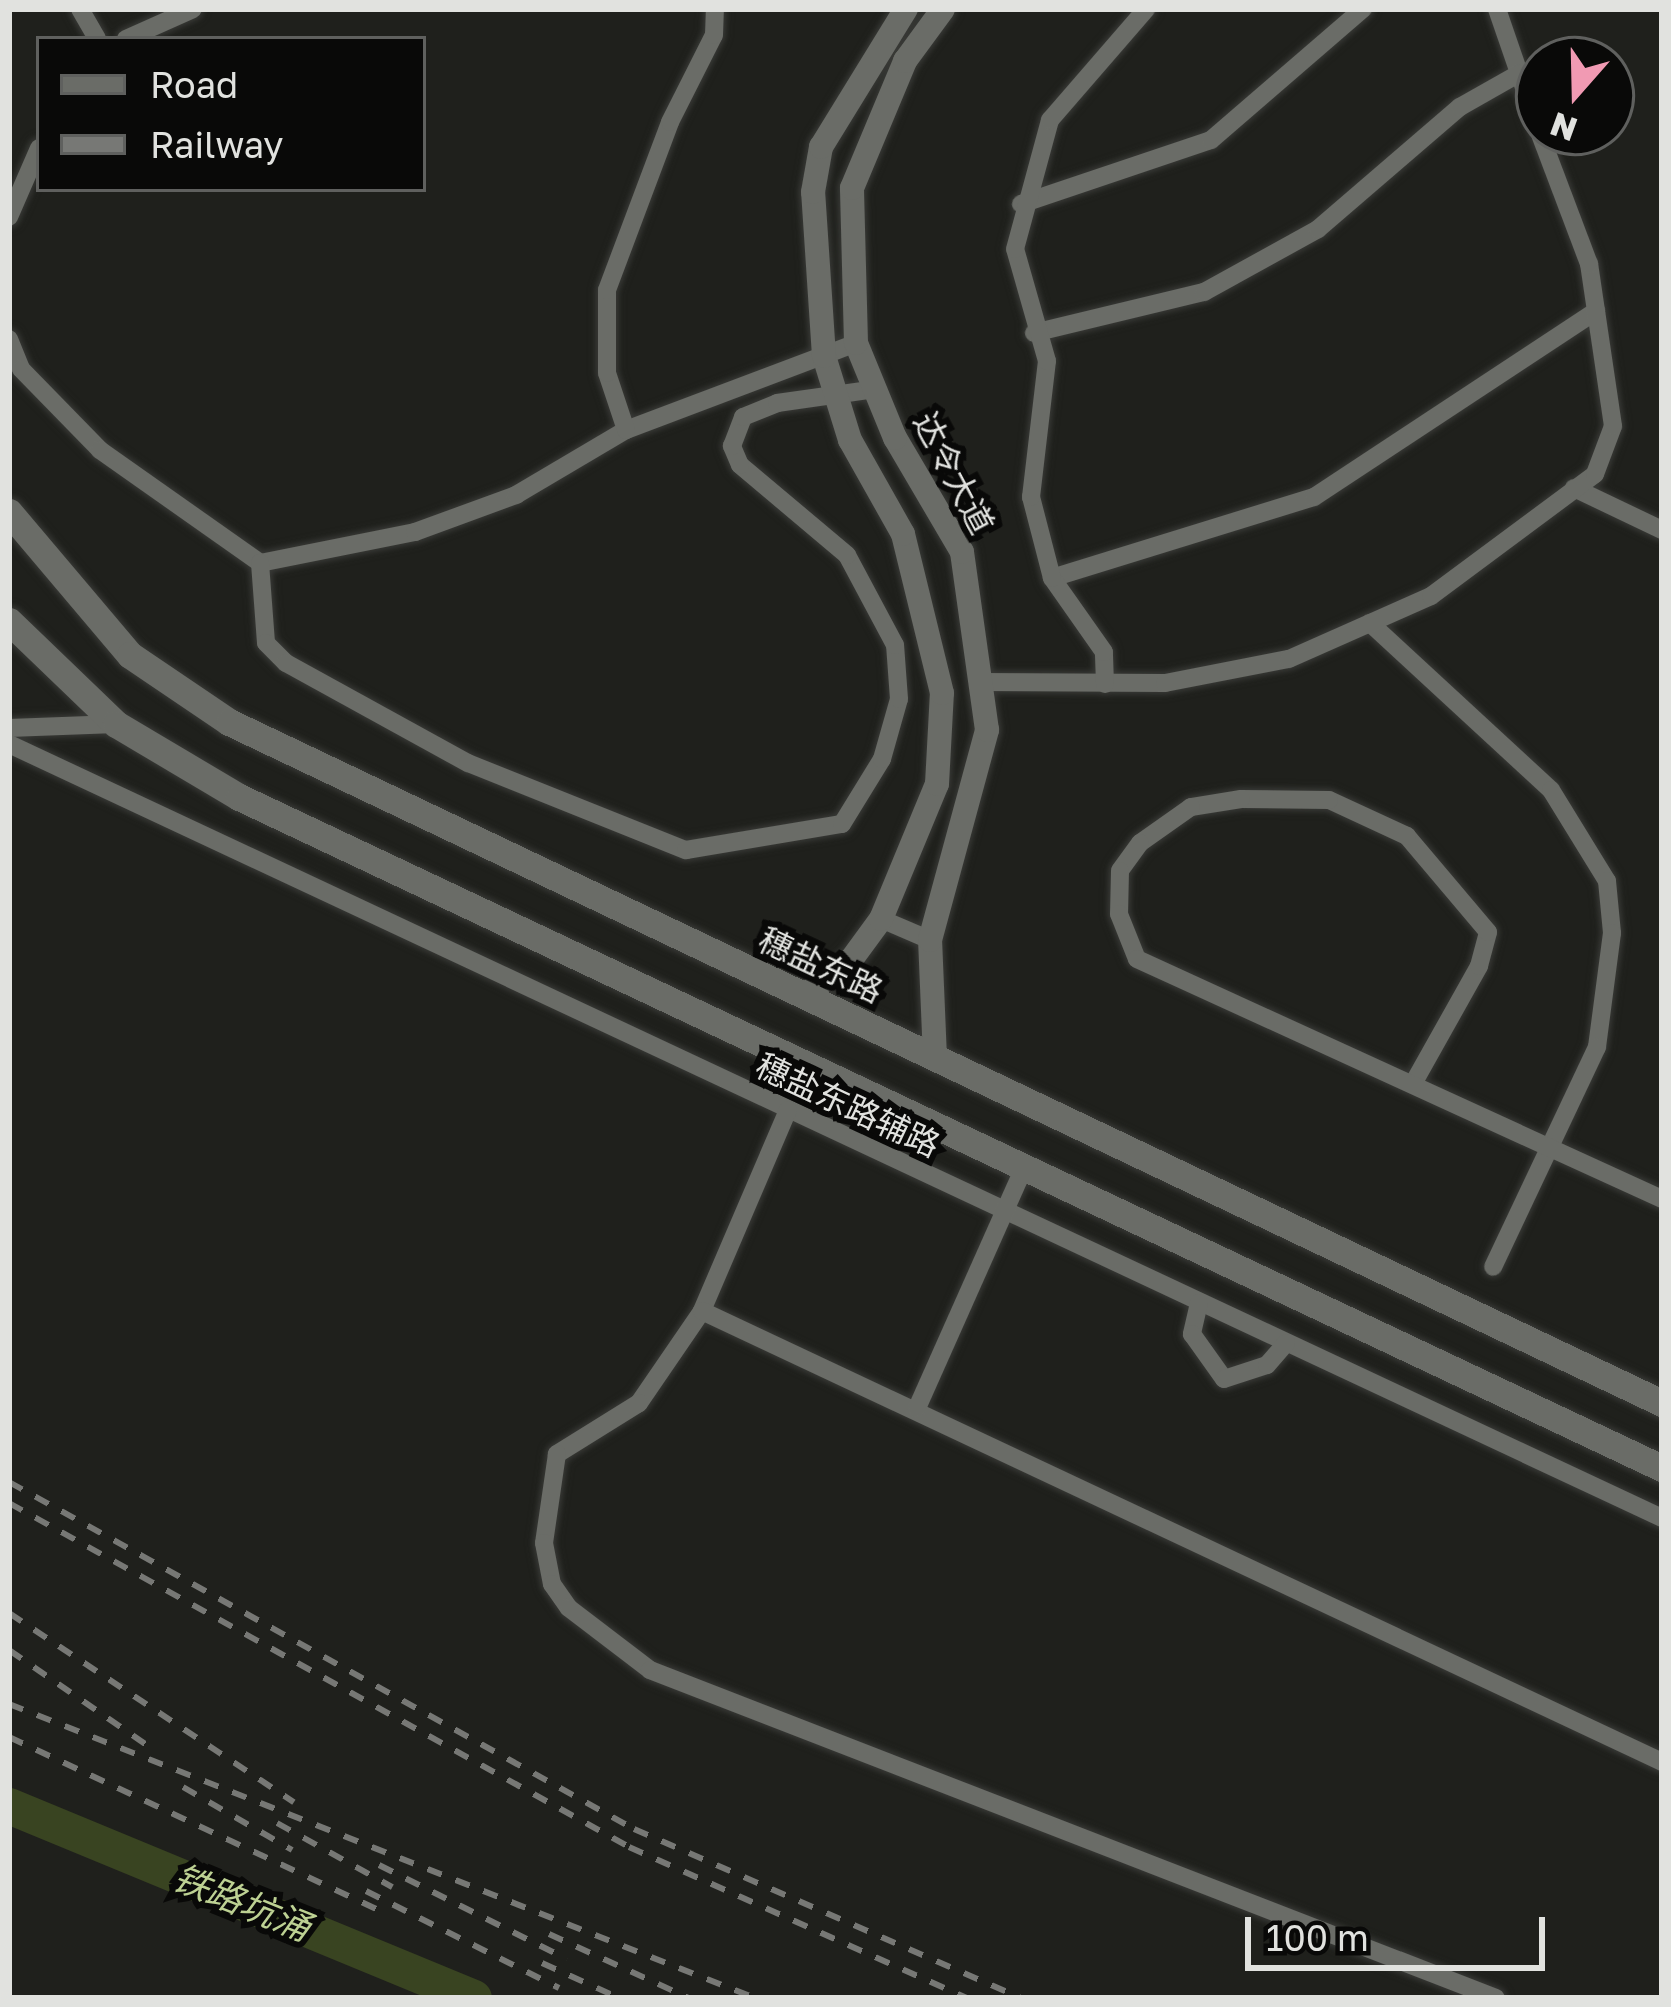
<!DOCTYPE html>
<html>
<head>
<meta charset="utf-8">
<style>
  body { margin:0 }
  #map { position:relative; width:1671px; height:2007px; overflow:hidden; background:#1f201c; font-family:"Golos Text","Noto Sans SC",sans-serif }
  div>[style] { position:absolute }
  .river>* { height:36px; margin:-18px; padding:0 18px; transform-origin:18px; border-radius:18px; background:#394421 }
  .roads { filter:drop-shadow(0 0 3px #393a37) drop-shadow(0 0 3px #393a37) }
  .minor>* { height:18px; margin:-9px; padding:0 9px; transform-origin:9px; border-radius:9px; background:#6a6c67 }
  .tertiary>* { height:24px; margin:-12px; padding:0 12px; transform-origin:12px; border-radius:12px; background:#6a6c67 }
  .secondary>* { height:27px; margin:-13.5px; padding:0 13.5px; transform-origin:13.5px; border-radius:13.5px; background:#6a6c67 }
  .rail>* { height:6px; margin-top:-3px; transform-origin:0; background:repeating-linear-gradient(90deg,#777875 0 15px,transparent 0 30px) }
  span { translate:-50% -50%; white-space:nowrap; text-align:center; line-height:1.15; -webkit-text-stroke:12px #090908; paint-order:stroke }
  .street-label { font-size:33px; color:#e1e2df }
  .water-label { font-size:36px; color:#bdd193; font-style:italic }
  .frame { position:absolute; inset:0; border:12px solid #e1e2df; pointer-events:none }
  .legend { position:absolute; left:36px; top:36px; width:390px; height:156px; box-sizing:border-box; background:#090908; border:3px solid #5f605e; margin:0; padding:15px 21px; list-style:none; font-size:36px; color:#e1e2df }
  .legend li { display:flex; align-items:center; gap:24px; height:60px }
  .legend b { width:60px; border:3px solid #5f605e }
  .north { position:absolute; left:1515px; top:36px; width:120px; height:120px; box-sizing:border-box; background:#090908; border:3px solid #5f605e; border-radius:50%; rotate:200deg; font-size:33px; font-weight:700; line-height:48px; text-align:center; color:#e1e2df }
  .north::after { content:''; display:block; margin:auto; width:42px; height:54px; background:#f19ab3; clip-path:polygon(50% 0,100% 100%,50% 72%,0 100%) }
  .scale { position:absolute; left:1245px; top:1917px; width:300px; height:54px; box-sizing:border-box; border:6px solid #e1e2df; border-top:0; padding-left:15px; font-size:36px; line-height:42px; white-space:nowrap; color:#e1e2df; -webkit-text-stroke:9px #090908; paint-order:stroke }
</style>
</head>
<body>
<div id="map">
  <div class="river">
    <div style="left:9px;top:1806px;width:503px;rotate:22.44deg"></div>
  </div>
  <div class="roads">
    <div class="minor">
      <div style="left:80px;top:9px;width:34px;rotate:60deg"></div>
      <div style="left:1497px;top:9px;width:129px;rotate:71deg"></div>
      <div style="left:126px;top:39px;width:73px;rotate:-24.1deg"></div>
      <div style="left:1021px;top:204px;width:200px;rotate:-18.6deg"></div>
      <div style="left:1211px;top:140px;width:201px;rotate:-40.8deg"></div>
      <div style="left:9px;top:217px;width:75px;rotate:-66.5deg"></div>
      <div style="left:1034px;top:333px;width:175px;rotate:-13.6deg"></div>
      <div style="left:1204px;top:292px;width:130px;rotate:-28.9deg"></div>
      <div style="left:1318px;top:229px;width:187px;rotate:-40.7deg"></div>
      <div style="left:1460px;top:107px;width:67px;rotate:-29.6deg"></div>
      <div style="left:9px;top:339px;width:32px;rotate:68deg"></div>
      <div style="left:21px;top:369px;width:113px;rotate:45.7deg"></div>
      <div style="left:100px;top:450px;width:196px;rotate:35.2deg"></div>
      <div style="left:260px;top:563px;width:158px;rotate:-11.3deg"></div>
      <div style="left:415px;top:532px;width:108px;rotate:-20.1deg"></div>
      <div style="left:516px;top:495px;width:128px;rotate:-30.6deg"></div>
      <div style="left:626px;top:430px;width:246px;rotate:-20.7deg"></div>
      <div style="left:626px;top:430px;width:60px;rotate:-108.4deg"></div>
      <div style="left:607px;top:373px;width:83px;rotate:-90deg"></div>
      <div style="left:607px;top:290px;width:179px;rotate:-69.4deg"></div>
      <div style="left:670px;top:122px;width:97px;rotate:-63.2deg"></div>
      <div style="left:714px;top:35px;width:26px;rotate:-88deg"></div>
      <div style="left:1574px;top:488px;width:98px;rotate:25.5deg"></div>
      <div style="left:260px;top:563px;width:80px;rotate:85.7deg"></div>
      <div style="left:266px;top:643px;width:28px;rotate:45deg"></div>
      <div style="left:286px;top:663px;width:208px;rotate:28.8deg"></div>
      <div style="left:468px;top:763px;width:235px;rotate:21.8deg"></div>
      <div style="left:686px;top:850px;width:158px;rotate:-9.5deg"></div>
      <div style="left:842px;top:824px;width:76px;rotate:-58.4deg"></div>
      <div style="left:882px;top:759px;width:62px;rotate:-74.2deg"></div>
      <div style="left:899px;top:699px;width:54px;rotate:-94.2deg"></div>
      <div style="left:895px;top:645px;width:102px;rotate:-118.1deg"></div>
      <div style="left:847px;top:555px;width:140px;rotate:-139.9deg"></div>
      <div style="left:740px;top:465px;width:21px;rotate:-113deg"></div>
      <div style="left:732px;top:446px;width:31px;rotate:-69deg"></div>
      <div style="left:743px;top:417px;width:37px;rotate:-22deg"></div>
      <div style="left:777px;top:403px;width:99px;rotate:-8.1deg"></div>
      <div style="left:1052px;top:578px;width:274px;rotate:-17.2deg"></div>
      <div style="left:1314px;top:497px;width:338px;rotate:-33.4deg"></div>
      <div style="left:1370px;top:623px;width:246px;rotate:42.7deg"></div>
      <div style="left:1551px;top:790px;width:107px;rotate:58.4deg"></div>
      <div style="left:1607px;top:881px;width:52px;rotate:84.5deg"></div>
      <div style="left:1612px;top:933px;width:115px;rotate:97.5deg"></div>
      <div style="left:1597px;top:1047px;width:243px;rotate:115.3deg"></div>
      <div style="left:980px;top:682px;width:185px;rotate:0.3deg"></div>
      <div style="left:1165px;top:683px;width:126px;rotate:-11deg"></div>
      <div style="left:1289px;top:659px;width:155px;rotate:-23.9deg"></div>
      <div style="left:1431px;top:596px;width:204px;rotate:-36.6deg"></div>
      <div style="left:1595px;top:474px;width:51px;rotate:-69.4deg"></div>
      <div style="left:1613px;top:426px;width:164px;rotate:-98.4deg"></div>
      <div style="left:1589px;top:264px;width:141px;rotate:-110.7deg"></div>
      <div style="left:1105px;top:684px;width:32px;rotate:-92deg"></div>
      <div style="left:1104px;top:652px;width:90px;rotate:-125.1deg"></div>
      <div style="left:1052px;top:578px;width:84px;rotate:-104.5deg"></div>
      <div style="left:1031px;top:497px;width:137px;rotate:-83.3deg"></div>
      <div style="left:1047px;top:361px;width:116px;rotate:-105.9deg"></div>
      <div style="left:1015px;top:249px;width:134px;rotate:-74.8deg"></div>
      <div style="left:1050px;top:120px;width:147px;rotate:-49.1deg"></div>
      <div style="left:9px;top:728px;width:107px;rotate:-2.1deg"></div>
      <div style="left:9px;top:744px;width:1825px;rotate:25.09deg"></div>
      <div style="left:881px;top:919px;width:53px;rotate:23.2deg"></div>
      <div style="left:1414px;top:1082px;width:133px;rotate:-60.7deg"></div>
      <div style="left:1479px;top:966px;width:35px;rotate:-75deg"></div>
      <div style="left:1488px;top:932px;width:126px;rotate:-130.2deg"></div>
      <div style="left:1407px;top:836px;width:86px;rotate:-155.2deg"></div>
      <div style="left:1329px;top:800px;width:88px;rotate:-179.3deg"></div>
      <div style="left:1241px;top:799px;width:51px;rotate:170.9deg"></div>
      <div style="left:1191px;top:807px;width:62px;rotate:144.8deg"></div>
      <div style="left:1140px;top:843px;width:34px;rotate:126deg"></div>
      <div style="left:1120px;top:871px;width:43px;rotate:91.3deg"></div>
      <div style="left:1119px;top:914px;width:48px;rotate:68.2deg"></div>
      <div style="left:1137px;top:959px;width:577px;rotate:24.57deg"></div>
      <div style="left:788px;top:1110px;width:219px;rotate:113.2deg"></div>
      <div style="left:702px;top:1311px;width:112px;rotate:124.4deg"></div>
      <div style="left:639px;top:1403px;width:97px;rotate:148.1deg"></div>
      <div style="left:557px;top:1454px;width:90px;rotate:98.3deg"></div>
      <div style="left:544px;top:1543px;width:42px;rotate:79deg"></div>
      <div style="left:552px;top:1584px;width:29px;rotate:55deg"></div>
      <div style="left:569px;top:1608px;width:102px;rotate:37.4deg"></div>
      <div style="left:650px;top:1670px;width:907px;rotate:21.19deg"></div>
      <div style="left:1199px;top:1303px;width:32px;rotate:103deg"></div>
      <div style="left:1192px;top:1334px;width:55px;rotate:54.6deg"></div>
      <div style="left:1224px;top:1379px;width:45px;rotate:-18deg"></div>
      <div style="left:1267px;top:1365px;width:29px;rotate:-49deg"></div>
      <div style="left:702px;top:1311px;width:1061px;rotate:25.16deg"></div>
      <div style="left:917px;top:1408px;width:263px;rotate:-66deg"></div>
    </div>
    <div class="tertiary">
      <div style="left:803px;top:996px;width:60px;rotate:-36.9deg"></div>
      <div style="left:851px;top:960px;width:51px;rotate:-53.8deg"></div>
      <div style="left:881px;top:919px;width:146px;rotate:-67.5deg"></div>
      <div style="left:937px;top:784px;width:91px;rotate:-86.9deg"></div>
      <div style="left:942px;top:693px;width:164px;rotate:-103.8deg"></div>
      <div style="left:903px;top:534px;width:108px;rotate:-119.4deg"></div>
      <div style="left:850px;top:440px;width:88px;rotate:-107.2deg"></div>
      <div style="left:824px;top:356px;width:164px;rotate:-93.8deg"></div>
      <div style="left:813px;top:192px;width:46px;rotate:-79.9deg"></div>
      <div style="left:821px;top:147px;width:162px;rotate:-58.4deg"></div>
      <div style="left:935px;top:1058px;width:118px;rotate:-92.4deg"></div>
      <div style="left:930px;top:940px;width:218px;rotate:-74.8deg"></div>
      <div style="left:987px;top:730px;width:180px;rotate:-98deg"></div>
      <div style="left:962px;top:552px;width:132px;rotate:-120.4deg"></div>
      <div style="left:895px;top:438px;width:103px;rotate:-112.3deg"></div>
      <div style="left:856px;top:343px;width:155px;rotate:-91.5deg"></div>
      <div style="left:852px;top:188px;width:138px;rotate:-67.3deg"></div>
      <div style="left:905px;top:61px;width:64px;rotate:-53.8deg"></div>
    </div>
    <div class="secondary">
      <div style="left:9px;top:512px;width:187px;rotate:49.8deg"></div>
      <div style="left:130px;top:655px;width:120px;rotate:34.1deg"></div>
      <div style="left:229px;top:722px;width:1587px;rotate:25.42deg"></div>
      <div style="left:9px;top:621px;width:149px;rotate:43.9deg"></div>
      <div style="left:116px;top:724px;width:143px;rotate:30.7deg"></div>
      <div style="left:239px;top:797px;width:1573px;rotate:25.25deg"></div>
    </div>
  </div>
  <div class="rail">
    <div style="left:9px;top:1482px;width:715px;rotate:29.04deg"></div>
    <div style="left:634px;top:1829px;width:421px;rotate:23.6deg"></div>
    <div style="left:9px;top:1503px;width:709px;rotate:29.02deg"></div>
    <div style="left:629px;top:1847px;width:370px;rotate:24.1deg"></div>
    <div style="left:9px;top:1613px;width:342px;rotate:33.6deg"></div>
    <div style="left:9px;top:1650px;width:169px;rotate:34.6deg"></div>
    <div style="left:9px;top:1704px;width:802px;rotate:21.51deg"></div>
    <div style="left:9px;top:1737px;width:408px;rotate:25.1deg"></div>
    <div style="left:183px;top:1787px;width:126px;rotate:30deg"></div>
    <div style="left:277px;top:1823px;width:132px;rotate:29.1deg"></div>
    <div style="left:379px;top:1865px;width:210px;rotate:26.6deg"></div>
    <div style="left:366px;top:1891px;width:216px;rotate:26.7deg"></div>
    <div style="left:549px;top:1934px;width:154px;rotate:24.6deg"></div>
    <div style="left:542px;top:1963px;width:85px;rotate:24.4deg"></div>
  </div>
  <div class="street-label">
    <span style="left:954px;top:473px;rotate:62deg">达令大道</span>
    <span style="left:821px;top:965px;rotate:25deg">穗盐东路</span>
    <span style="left:848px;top:1105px;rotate:25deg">穗盐东路辅路</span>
  </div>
  <div class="water-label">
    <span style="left:242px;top:1902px;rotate:22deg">铁路坑涌</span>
  </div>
  <div class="frame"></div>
  <ul class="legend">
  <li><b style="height:15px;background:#6a6c67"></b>Road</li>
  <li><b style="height:15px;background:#777875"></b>Railway</li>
  </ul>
  <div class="north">N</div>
  <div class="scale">100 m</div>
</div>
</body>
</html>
